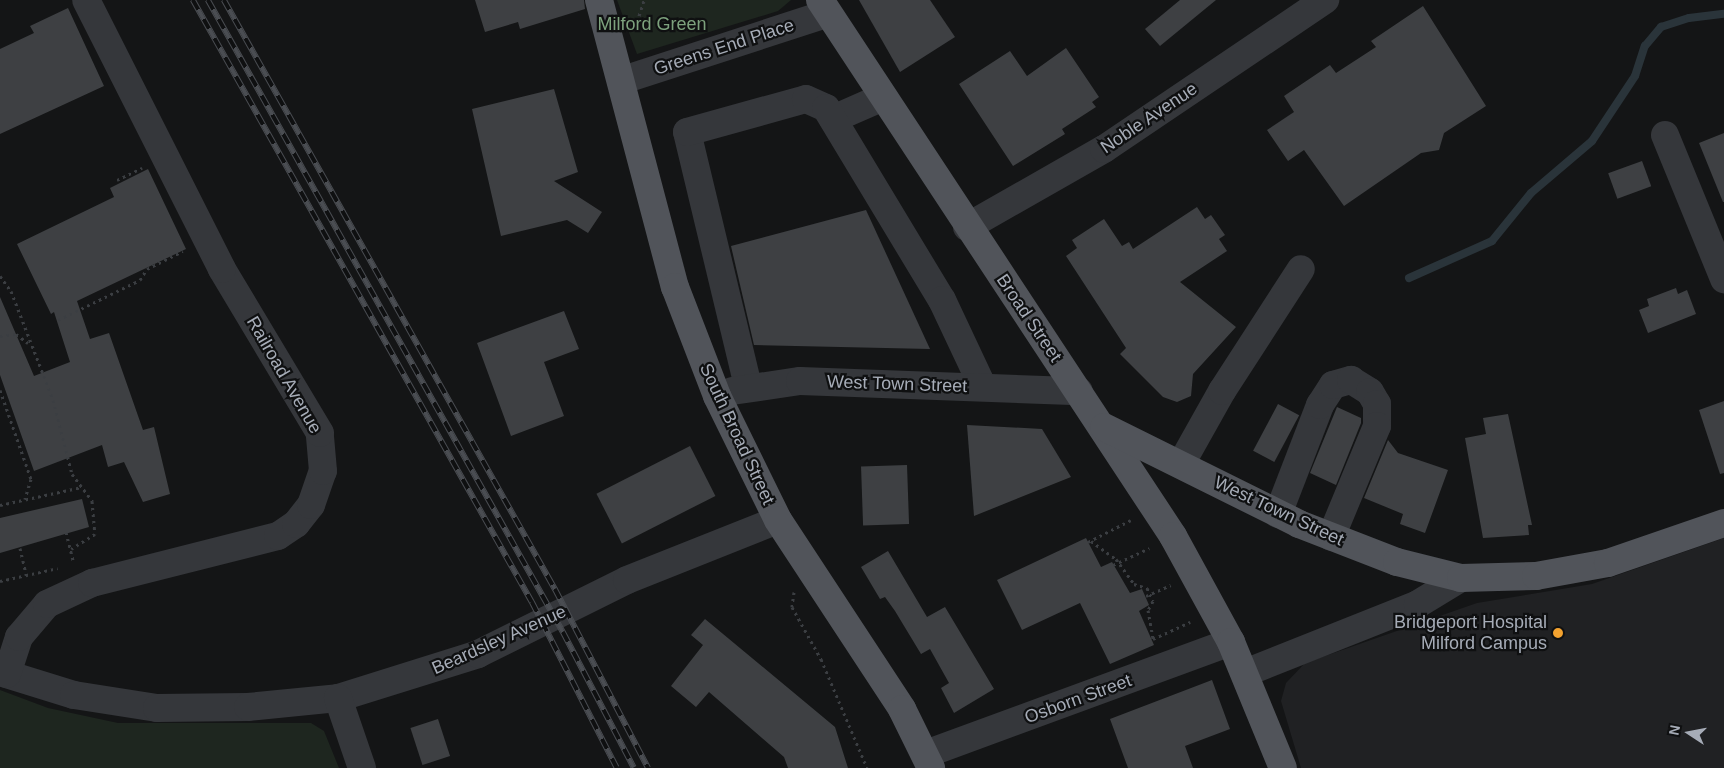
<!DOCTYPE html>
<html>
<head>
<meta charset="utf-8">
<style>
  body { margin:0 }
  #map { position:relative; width:1724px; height:768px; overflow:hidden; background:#141516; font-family:Helvetica,sans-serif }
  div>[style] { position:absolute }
  .built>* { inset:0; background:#202123 }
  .green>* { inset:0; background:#1e261f }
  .stream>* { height:8px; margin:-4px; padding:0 4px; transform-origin:4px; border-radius:4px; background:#2a343a }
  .building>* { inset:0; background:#3e4043; transform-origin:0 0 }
  .path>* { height:3px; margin-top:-1.5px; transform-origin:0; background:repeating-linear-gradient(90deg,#3b3e42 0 2.5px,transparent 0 6.5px) }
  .minor>* { height:28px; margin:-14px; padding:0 14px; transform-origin:14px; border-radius:14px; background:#35373b }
  .major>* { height:28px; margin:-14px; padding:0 14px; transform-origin:14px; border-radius:14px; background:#51545a }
  .rail>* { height:5.5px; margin-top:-2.75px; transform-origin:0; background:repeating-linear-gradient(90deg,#0f1011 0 11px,#4a4d52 0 22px); box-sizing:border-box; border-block:1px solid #4a4d52 }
  .dots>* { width:14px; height:14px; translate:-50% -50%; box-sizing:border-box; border:2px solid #0f1011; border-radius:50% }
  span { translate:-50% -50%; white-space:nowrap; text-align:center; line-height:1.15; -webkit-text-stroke:4.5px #0f1011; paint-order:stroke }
  .park-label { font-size:18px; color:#7da27d }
  .street-label { font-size:18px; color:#a6acb7 }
  .poi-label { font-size:18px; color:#a6acb7 }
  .right { translate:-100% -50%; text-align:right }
  .north { position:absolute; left:1664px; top:708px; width:50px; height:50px; -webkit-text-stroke:4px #0f1011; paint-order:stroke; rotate:281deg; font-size:14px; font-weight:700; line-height:20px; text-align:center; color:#a6acb7 }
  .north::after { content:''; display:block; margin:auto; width:18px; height:22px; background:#a6acb7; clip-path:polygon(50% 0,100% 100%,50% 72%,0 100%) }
</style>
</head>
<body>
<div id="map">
  <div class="built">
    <div style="clip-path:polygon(1724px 538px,1724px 768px,1301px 768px,1281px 701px,1286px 683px,1305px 663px,1477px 603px,1592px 584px)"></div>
  </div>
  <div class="green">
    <div style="clip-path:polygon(617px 0,791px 0,778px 11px,637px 54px)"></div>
    <div style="clip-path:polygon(0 690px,48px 708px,118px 723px,311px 723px,324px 731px,339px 768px,0 768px)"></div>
  </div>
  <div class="stream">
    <div style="left:1409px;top:278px;width:91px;rotate:-24deg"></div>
    <div style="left:1492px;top:241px;width:62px;rotate:-50.9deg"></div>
    <div style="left:1531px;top:193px;width:80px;rotate:-40.4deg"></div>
    <div style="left:1592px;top:141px;width:78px;rotate:-56.5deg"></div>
    <div style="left:1635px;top:76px;width:32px;rotate:-72deg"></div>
    <div style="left:1645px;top:46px;width:25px;rotate:-50deg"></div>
    <div style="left:1661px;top:27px;width:29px;rotate:-18deg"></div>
    <div style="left:1689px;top:18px;width:35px;rotate:-7deg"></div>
  </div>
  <div class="building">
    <div style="clip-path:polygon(475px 0,584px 0,585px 9px,520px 29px,518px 22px,485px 32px)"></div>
    <div style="clip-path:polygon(859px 0,930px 0,955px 37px,900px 72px)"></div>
    <div style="clip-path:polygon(1180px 0,1216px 0,1160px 46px,1145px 29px)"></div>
    <div style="clip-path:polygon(1423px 6px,1486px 106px,1444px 133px,1439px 150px,1421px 153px,1344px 206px,1304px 150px,1288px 161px,1267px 130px,1294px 112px,1284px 96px,1330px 65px,1336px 73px,1376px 47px,1371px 41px)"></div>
    <div style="clip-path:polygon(68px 8px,104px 86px,0 134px,0 49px,34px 33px,30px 26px)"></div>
    <div style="clip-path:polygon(1066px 48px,1099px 97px,1092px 102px,1096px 107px,1062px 129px,1065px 134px,1013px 166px,959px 84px,1010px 51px,1027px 76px)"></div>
    <div style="clip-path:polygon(554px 89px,578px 172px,554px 181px,602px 212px,588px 233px,567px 220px,501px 236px,472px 109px)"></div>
    <div style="clip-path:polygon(1724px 133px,1724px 202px,1723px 202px,1699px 143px)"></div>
    <div style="left:1642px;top:161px;width:27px;height:36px;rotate:70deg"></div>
    <div style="clip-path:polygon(148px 169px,186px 249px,77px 301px,90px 339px,109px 333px,143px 430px,154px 427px,170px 494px,143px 502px,124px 462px,108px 467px,102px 445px,34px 471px,0 375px,0 297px,34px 376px,70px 362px,54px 312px,51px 314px,17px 244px,114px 197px,110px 188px)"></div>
    <div style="clip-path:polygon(1197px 207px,1205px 219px,1211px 215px,1225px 235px,1219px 239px,1227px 251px,1180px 282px,1236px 327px,1193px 374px,1191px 396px,1177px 402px,1163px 397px,1120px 354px,1126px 348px,1066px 256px,1077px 248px,1072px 240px,1104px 219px,1122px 246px,1129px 242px,1133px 249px)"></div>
    <div style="clip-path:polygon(866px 210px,930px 349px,754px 345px,731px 246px)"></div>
    <div style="clip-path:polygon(1676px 288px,1678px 294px,1687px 290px,1696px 314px,1648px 333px,1639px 310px,1649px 306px,1647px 299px)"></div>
    <div style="clip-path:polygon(564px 311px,579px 349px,544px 362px,564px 416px,511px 436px,477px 343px)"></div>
    <div style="clip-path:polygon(1724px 401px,1724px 473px,1720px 474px,1699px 410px)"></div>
    <div style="left:1278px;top:404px;width:24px;height:53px;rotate:28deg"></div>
    <div style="clip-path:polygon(1337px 407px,1361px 418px,1361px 423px,1336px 485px,1310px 473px)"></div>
    <div style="clip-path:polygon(1508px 414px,1532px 525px,1528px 525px,1529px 535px,1483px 538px,1465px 438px,1486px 434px,1483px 418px)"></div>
    <div style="clip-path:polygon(967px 425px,1042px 429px,1071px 477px,974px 516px)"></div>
    <div style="clip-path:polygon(1388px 440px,1398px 453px,1448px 470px,1425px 533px,1400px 524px,1403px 514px,1364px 498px)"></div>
    <div style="left:690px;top:446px;width:56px;height:105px;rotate:63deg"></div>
    <div style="left:907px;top:465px;width:59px;height:46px;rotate:88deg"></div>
    <div style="clip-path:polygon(82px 499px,89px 527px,0 553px,0 518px)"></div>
    <div style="clip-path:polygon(1086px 538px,1101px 567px,1112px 562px,1130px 593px,1142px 589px,1149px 605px,1139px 611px,1154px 645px,1110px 664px,1080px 603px,1022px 630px,997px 580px)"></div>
    <div style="clip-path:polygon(888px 551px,927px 617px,945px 607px,994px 689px,954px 713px,941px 688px,949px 683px,930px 649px,921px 654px,895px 611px,885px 597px,880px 599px,861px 567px)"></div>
    <div style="clip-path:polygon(705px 619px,835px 727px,848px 768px,788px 768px,784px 757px,709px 692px,696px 707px,671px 686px,703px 645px,691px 635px)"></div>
    <div style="clip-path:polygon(1212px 680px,1230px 729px,1185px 746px,1193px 768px,1128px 768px,1110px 719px)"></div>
    <div style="left:438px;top:719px;width:39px;height:29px;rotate:72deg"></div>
  </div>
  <div class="path">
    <div style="left:635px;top:28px;width:29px;rotate:-72deg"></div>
    <div style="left:117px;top:180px;width:28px;rotate:-26deg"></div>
    <div style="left:0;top:276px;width:19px;rotate:54deg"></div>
    <div style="left:11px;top:291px;width:117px;rotate:68.9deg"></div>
    <div style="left:53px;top:400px;width:76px;rotate:75.6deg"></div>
    <div style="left:72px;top:474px;width:34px;rotate:53deg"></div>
    <div style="left:92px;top:501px;width:33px;rotate:85deg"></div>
    <div style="left:95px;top:534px;width:28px;rotate:148deg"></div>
    <div style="left:58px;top:320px;width:91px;rotate:-26deg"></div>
    <div style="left:140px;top:280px;width:13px;rotate:-58deg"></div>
    <div style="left:147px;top:269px;width:40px;rotate:-26.6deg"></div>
    <div style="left:0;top:336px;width:16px;rotate:-7deg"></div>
    <div style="left:16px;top:334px;width:15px;rotate:37deg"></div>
    <div style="left:0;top:390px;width:94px;rotate:70.8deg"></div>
    <div style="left:31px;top:479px;width:21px;rotate:107deg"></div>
    <div style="left:0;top:505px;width:84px;rotate:-12.4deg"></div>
    <div style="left:66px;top:532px;width:32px;rotate:76deg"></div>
    <div style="left:1091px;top:541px;width:31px;rotate:36deg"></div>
    <div style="left:1116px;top:559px;width:31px;rotate:54deg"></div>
    <div style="left:1134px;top:584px;width:14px;rotate:17deg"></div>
    <div style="left:1147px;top:588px;width:14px;rotate:65deg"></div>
    <div style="left:1153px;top:601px;width:10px;rotate:119deg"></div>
    <div style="left:1148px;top:610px;width:29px;rotate:80deg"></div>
    <div style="left:1088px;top:542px;width:48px;rotate:-27.1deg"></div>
    <div style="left:20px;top:548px;width:28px;rotate:77deg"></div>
    <div style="left:1113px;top:565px;width:40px;rotate:-25deg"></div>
    <div style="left:0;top:581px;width:59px;rotate:-12.6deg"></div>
    <div style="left:794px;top:592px;width:15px;rotate:98deg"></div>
    <div style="left:792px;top:607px;width:60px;rotate:60.9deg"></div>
    <div style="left:821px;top:659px;width:118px;rotate:67.1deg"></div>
    <div style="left:1146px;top:596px;width:27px;rotate:-24deg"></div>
    <div style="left:1153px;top:639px;width:41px;rotate:-24.7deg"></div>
  </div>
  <div class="minor">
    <div style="left:623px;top:80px;width:213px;rotate:-18deg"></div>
    <div style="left:833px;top:119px;width:52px;rotate:-23.6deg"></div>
    <div style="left:1665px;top:135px;width:156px;rotate:67.7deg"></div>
    <div style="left:967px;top:227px;width:158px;rotate:-29.7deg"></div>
    <div style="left:1104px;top:149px;width:267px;rotate:-34deg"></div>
    <div style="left:748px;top:386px;width:261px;rotate:-103.5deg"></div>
    <div style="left:687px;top:132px;width:123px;rotate:-15.5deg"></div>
    <div style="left:806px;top:99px;width:22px;rotate:24deg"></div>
    <div style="left:826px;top:108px;width:224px;rotate:58.9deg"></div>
    <div style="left:942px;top:300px;width:96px;rotate:64.8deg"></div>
    <div style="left:732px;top:391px;width:69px;rotate:-8.4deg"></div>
    <div style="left:800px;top:381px;width:279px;rotate:2.1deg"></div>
    <div style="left:1181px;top:464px;width:84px;rotate:-60.7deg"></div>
    <div style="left:1222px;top:391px;width:145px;rotate:-57.1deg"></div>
    <div style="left:1278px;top:514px;width:117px;rotate:-68.9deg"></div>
    <div style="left:1320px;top:405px;width:24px;rotate:-57deg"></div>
    <div style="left:1333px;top:385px;width:19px;rotate:-16deg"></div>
    <div style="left:1351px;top:380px;width:22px;rotate:32deg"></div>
    <div style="left:1370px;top:392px;width:14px;rotate:60deg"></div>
    <div style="left:1377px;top:404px;width:22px;rotate:90deg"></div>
    <div style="left:1377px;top:426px;width:120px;rotate:112.5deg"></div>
    <div style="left:0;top:672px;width:77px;rotate:17.3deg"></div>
    <div style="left:74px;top:695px;width:84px;rotate:8.9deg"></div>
    <div style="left:157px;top:708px;width:91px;rotate:-0.6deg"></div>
    <div style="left:248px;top:707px;width:90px;rotate:-5.7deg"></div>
    <div style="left:338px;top:698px;width:147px;rotate:-17.4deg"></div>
    <div style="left:478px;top:654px;width:166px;rotate:-26.4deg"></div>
    <div style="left:627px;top:580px;width:162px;rotate:-21.7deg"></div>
    <div style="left:1245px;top:673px;width:186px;rotate:-21.7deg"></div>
    <div style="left:1418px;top:604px;width:50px;rotate:-31.2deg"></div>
    <div style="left:7px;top:674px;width:39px;rotate:-72deg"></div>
    <div style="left:19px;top:637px;width:43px;rotate:-49.7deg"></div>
    <div style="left:47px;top:604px;width:50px;rotate:-25deg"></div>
    <div style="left:92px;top:583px;width:192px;rotate:-14.2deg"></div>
    <div style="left:278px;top:536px;width:22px;rotate:-34deg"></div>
    <div style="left:296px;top:524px;width:24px;rotate:-52deg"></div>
    <div style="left:311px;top:505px;width:36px;rotate:-71deg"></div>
    <div style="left:323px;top:471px;width:38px;rotate:-95deg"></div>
    <div style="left:320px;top:433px;width:191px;rotate:-120.9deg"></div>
    <div style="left:222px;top:269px;width:301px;rotate:-116.8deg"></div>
    <div style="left:338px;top:698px;width:74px;rotate:71.1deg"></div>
    <div style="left:926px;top:754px;width:325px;rotate:-20.2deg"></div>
  </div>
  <div class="major">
    <div style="left:599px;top:0;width:297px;rotate:75.2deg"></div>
    <div style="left:675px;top:287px;width:117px;rotate:68.9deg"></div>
    <div style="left:717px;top:396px;width:138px;rotate:63.8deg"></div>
    <div style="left:778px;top:520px;width:226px;rotate:56.7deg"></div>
    <div style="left:902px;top:709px;width:66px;rotate:63.8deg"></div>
    <div style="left:820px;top:0;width:642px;rotate:56.63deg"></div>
    <div style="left:1173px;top:536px;width:121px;rotate:61.3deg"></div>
    <div style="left:1231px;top:642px;width:136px;rotate:67.6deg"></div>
    <div style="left:1104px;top:427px;width:218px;rotate:26.4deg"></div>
    <div style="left:1299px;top:524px;width:105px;rotate:21.2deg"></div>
    <div style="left:1397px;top:562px;width:66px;rotate:14deg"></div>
    <div style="left:1461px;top:578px;width:75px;rotate:-1.5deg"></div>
    <div style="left:1536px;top:576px;width:73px;rotate:-10.2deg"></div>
    <div style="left:1608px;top:563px;width:123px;rotate:-19deg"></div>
  </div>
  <div class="rail">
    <div style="left:193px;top:0;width:691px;rotate:60.62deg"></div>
    <div style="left:532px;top:602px;width:186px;rotate:62.9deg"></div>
    <div style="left:208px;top:0;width:725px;rotate:60.68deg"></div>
    <div style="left:563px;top:632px;width:153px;rotate:62.4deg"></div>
    <div style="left:224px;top:0;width:676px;rotate:60.67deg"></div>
    <div style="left:555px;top:589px;width:202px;rotate:62.5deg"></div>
  </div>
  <div class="dots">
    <div style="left:1558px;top:633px;background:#f3a22f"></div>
  </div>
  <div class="park-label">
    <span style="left:652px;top:24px">Milford Green</span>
  </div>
  <div class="street-label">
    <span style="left:724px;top:47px;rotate:-18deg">Greens End Place</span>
    <span style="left:1149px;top:118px;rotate:-34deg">Noble Avenue</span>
    <span style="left:1029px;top:318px;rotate:56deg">Broad Street</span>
    <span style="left:284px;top:375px;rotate:60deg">Railroad Avenue</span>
    <span style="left:897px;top:384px;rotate:2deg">West Town Street</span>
    <span style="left:737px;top:434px;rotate:65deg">South Broad Street</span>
    <span style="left:1279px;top:511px;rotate:25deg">West Town Street</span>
    <span style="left:499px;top:640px;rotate:-24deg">Beardsley Avenue</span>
    <span style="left:1078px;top:699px;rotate:-20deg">Osborn Street</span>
  </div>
  <div class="poi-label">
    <span class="right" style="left:1547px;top:633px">Bridgeport Hospital<br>Milford Campus</span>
  </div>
  <div class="north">N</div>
</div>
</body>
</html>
